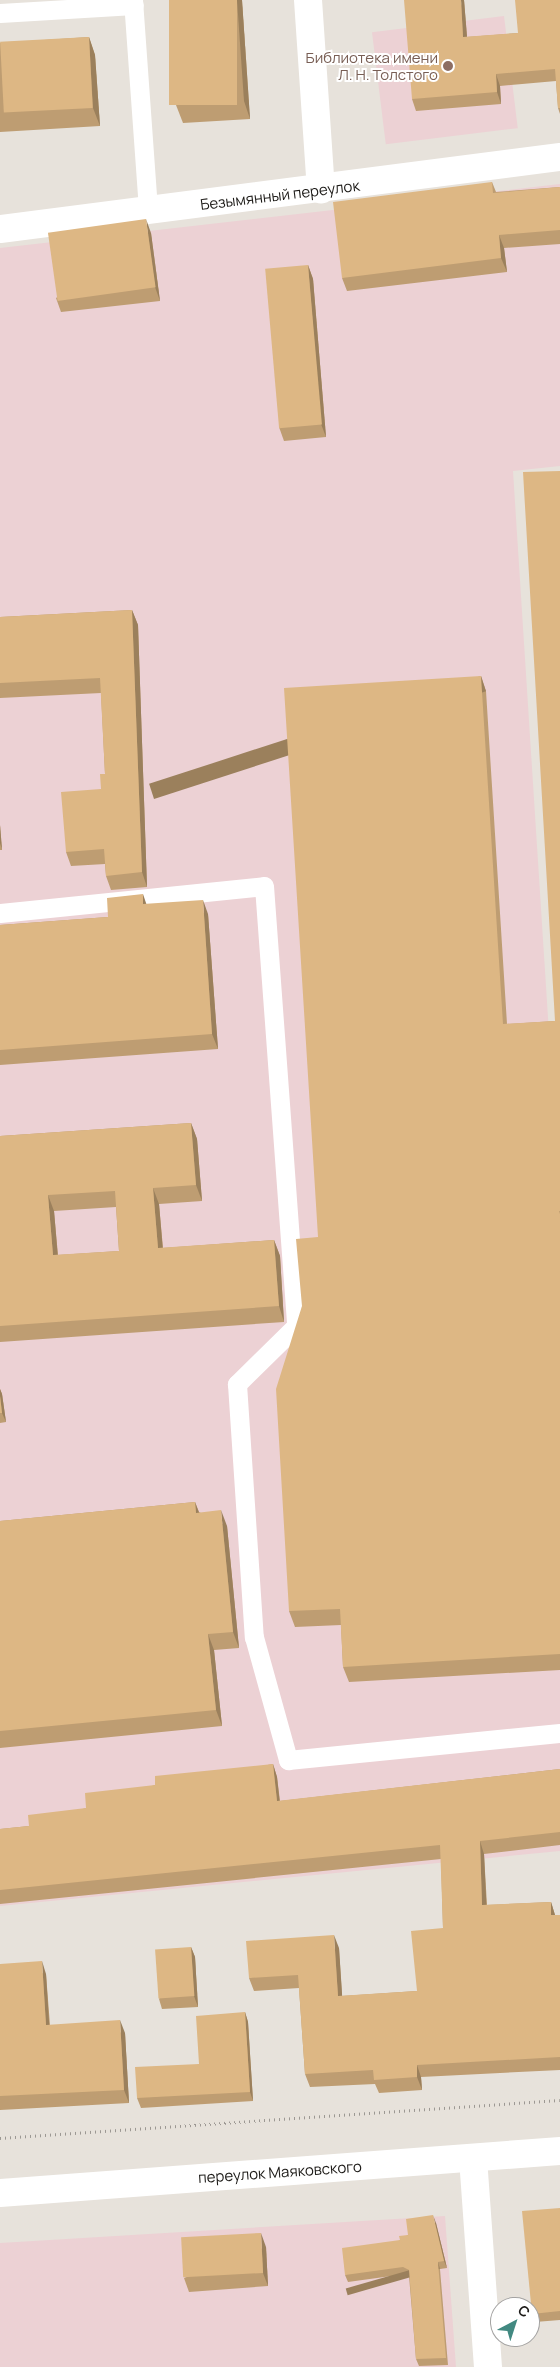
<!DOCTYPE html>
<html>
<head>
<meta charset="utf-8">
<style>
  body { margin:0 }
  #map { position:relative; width:560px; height:2367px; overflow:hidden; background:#e7e2db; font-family:Manrope,sans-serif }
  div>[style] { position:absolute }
  .commercial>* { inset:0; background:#ecd1d4; transform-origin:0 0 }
  .path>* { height:3px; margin-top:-1.5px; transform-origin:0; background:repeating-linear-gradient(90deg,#9c9893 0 1px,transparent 0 5px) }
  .service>* { height:19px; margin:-9.5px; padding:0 9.5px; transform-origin:9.5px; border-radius:9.5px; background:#fff }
  .minor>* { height:28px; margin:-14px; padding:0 14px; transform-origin:14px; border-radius:14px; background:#fff }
  .secondary>* { height:28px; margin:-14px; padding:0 14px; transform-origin:14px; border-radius:14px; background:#fff }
  .wall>* { inset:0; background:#be9d72 }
  .shaded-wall>* { inset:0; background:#9b805c; transform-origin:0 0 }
  .building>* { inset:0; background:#ddb784; transform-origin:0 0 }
  .dots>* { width:14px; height:14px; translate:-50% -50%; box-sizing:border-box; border:2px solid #fff; border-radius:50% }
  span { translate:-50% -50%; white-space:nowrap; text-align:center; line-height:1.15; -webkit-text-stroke:4px #fff; paint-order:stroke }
  .education-label { font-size:15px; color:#785e54 }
  .right { translate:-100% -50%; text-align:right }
  .street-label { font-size:15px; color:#1c1a17 }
  .north { position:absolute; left:490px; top:2297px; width:50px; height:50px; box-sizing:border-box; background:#fff; border:1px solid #a4a3a2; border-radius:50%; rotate:40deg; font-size:14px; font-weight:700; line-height:20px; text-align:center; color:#1c1a17 }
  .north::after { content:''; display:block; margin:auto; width:18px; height:22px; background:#428981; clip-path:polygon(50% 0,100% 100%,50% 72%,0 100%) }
</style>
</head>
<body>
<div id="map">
  <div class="commercial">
    <div style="left:504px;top:16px;width:113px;height:133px;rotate:83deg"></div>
    <div style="clip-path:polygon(560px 184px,560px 466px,513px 471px,560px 1205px,560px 1851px,0 1906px,0 248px)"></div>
    <div style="clip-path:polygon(445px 2216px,456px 2367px,0 2367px,0 2243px)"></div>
  </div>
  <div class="path">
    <div style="left:0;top:2138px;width:561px;rotate:-3.88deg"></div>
  </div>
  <div class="service">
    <div style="left:133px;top:0;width:212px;rotate:85.9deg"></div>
    <div style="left:0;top:13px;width:134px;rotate:-3.4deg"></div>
    <div style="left:0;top:913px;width:265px;rotate:-5.8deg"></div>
    <div style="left:264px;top:886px;width:441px;rotate:85.8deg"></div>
    <div style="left:296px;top:1326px;width:83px;rotate:135.5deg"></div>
    <div style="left:237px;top:1384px;width:254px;rotate:86.2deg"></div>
    <div style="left:254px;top:1637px;width:128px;rotate:74.5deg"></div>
    <div style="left:288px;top:1760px;width:273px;rotate:-5.7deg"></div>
  </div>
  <div class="minor">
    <div style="left:308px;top:0;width:190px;rotate:86.1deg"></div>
    <div style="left:0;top:229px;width:565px;rotate:-7.33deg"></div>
    <div style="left:473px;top:2158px;width:210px;rotate:85.9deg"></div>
  </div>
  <div class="secondary">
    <div style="left:0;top:2193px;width:562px;rotate:-4.29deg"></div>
  </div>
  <div class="wall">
    <div style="clip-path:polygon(169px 0,242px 0,250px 119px,183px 123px,176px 105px)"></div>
    <div style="clip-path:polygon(464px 0,467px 37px,518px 33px,560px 0,560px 114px,558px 108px,556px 81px,500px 86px,501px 104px,416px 111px,412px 99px)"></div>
    <div style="clip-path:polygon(89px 37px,95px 55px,100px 126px,0 132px,0 43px)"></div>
    <div style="clip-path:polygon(492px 182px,496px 192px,560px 187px,560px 244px,504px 248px,507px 272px,347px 291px,342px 278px)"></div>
    <div style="clip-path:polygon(151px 233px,160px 301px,61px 312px,56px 298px)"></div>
    <div style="clip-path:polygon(308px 265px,313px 279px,326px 437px,284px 441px,279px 427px)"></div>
    <div style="clip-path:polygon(560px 471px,560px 1670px,349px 1682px,343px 1667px,341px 1625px,295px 1627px,289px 1611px,302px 1306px,481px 676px,486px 691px,507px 1024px,555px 1021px)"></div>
    <div style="clip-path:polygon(132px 610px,138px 625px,147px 887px,111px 890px,106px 876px,105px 864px,71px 866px,66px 852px,101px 789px,105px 774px,101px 693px,0 698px,0 617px)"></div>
    <div style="clip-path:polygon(0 825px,2px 850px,0 850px)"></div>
    <div style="clip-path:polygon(146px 904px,208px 914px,218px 1049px,0 1065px,0 925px,108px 917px)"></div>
    <div style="clip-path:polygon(evenodd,191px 1123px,197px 1139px,202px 1201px,159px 1204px,163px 1248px,274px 1240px,280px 1256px,284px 1322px,0 1342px,0 1136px,191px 1123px,116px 1207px,119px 1251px,58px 1255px,54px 1211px,116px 1207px)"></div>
    <div style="clip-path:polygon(0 1389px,2px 1394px,6px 1422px,0 1423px)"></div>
    <div style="clip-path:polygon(195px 1502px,199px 1512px,227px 1526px,239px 1648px,214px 1650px,222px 1726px,0 1748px,0 1521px)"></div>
    <div style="clip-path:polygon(273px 1764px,277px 1777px,280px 1801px,560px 1769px,560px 1845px,484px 1854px,487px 1905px,551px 1902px,555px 1915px,560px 1915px,560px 2070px,421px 2077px,422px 2090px,379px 2093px,375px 2084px,310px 2087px,305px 2074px,299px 1988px,254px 1991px,249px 1978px,339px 1948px,342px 1996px,417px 1991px,443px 1928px,441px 1859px,0 1904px,0 1829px,29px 1826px,86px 1808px,155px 1785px)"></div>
    <div style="clip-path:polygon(191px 1947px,195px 1957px,198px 2007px,162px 2009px,159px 1999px)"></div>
    <div style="clip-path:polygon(0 1964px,46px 1974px,50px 2025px,125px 2033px,129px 2103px,0 2110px)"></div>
    <div style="clip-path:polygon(245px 2012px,248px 2022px,253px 2101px,141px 2108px,137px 2098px,199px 2064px)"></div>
    <div style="clip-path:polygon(560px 2208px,560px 2320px,535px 2322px,532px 2314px)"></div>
    <div style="clip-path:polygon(436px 2223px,447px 2268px,440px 2269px,448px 2365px,419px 2366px,416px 2359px,409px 2276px,406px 2274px,348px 2282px,345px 2275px,408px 2235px)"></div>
    <div style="clip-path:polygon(266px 2247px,268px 2286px,189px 2292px,184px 2278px)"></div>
  </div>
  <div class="shaded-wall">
    <div style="clip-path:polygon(237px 0,242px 0,250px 119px,244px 101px)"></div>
    <div style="clip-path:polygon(461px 0,464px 0,468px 49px,463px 37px)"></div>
    <div style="clip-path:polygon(89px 37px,95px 55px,100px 126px,93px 108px)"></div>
    <div style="clip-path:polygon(496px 74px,500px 86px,501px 104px,497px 92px)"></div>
    <div style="clip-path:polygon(146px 219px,151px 233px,160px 301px,155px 287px)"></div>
    <div style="clip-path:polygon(499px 235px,504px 248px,507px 272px,501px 258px)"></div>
    <div style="clip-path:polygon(308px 265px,313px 279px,326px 437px,321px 424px)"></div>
    <div style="clip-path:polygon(132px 610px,138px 625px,147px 887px,142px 872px)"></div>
    <div style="left:481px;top:676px;width:16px;height:349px;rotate:72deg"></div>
    <div style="clip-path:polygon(0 825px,2px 850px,0 843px)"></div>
    <div style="clip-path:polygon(143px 894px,148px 909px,143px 904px)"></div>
    <div style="clip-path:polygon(203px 900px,208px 914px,218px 1049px,212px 1034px)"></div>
    <div style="clip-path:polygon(191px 1123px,197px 1139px,202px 1201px,196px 1185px)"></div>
    <div style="clip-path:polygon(153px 1188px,159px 1204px,164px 1264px,158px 1248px)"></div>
    <div style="clip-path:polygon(48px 1195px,54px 1211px,59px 1271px,53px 1255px)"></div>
    <div style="clip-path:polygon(274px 1240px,280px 1256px,284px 1322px,279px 1306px)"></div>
    <div style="clip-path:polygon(0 1389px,2px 1394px,6px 1422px,2px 1413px,0 1396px)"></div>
    <div style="clip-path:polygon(195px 1502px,201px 1518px,196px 1513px)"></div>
    <div style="clip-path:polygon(221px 1510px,227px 1526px,239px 1648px,233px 1632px)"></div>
    <div style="clip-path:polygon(208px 1634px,214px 1650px,222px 1726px,216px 1710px)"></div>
    <div style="clip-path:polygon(273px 1764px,277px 1777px,281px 1814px,277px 1801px)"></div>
    <div style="clip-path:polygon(480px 1841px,484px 1854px,487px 1918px,482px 1905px)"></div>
    <div style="clip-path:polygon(551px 1902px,555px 1915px,551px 1915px)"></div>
    <div style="clip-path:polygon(334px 1935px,339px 1948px,343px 2009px,338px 1996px)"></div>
    <div style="clip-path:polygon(191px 1947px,195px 1957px,198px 2007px,194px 1996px)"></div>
    <div style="clip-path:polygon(42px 1961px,46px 1974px,50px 2038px,46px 2025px)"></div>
    <div style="clip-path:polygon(245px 2012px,248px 2022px,253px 2101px,250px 2092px)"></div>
    <div style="clip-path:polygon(120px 2020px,125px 2033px,129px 2103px,124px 2090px)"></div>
    <div style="clip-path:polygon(417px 2065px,421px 2077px,422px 2090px,417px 2077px)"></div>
    <div style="clip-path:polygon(433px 2215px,436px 2223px,447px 2268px,444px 2261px)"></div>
    <div style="clip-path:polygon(261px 2233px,266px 2247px,268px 2286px,263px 2273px)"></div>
    <div style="left:438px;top:2262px;width:7px;height:96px;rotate:74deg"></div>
  </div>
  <div class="building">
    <div style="left:169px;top:0;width:68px;height:105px"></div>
    <div style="clip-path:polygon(404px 0,461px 0,463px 37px,518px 33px,515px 0,560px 0,560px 108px,558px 108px,555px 69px,496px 74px,497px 92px,412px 99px)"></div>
    <div style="left:89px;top:37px;width:71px;height:89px;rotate:87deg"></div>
    <div style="clip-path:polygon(492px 182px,493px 193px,560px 187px,560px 230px,499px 235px,501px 258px,342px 278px,333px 202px)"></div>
    <div style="left:146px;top:219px;width:69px;height:99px;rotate:82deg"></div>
    <div style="left:308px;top:265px;width:160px;height:43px;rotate:85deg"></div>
    <div style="clip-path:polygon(560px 471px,560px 1211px,559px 1211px,560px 1214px,560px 1654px,343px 1667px,340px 1609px,289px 1611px,276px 1389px,302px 1306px,296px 1239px,318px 1237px,284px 688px,481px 676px,503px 1024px,555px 1021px,523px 472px)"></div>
    <div style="clip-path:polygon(132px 610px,142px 872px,106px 876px,104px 849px,66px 852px,61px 792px,101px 789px,100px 774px,105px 774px,100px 678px,0 683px,0 617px)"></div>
    <div style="clip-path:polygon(143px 894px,143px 904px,203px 900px,212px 1034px,0 1050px,0 925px,108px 917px,107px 898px)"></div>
    <div style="clip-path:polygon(evenodd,191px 1123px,196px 1185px,153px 1188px,158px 1248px,274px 1240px,279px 1306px,0 1326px,0 1136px,191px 1123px,115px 1191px,119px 1251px,53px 1255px,48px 1195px,115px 1191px)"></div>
    <div style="clip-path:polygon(0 1396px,2px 1413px,0 1413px)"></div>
    <div style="clip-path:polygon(195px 1502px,196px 1513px,221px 1510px,233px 1632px,208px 1634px,216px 1710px,0 1731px,0 1521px)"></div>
    <div style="clip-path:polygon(273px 1764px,277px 1801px,560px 1769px,560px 1832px,480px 1841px,482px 1905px,551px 1902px,551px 1915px,560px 1915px,560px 2057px,417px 2065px,417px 2077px,374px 2080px,373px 2070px,305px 2074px,298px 1975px,249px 1978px,246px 1941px,334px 1935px,338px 1996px,417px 1991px,411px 1931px,443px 1928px,440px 1845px,0 1890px,0 1829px,29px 1826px,28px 1815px,86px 1808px,85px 1793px,155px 1785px,155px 1776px)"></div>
    <div style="left:191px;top:1947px;width:49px;height:36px;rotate:86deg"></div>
    <div style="clip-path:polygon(42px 1961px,46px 2025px,120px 2020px,124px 2090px,0 2096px,0 1964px)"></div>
    <div style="clip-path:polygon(245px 2012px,250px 2092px,137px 2098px,135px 2067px,199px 2064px,196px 2016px)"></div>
    <div style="clip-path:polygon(560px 2208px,560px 2311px,532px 2314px,522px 2211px)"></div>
    <div style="clip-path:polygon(433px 2215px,444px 2261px,438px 2262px,446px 2358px,416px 2359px,409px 2270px,403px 2267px,345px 2275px,342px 2248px,400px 2240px,399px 2236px,408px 2235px,406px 2219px)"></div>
    <div style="left:261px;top:2233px;width:40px;height:80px;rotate:87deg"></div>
  </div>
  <div class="dots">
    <div style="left:448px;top:66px;background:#8d6e63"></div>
  </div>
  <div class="education-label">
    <span class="right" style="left:438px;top:66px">Библиотека имени<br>Л. Н. Толстого</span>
  </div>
  <div class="street-label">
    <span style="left:280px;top:195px;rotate:-7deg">Безымянный переулок</span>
    <span style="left:280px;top:2172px;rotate:-4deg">переулок Маяковского</span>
  </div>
  <div class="north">С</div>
</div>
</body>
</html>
